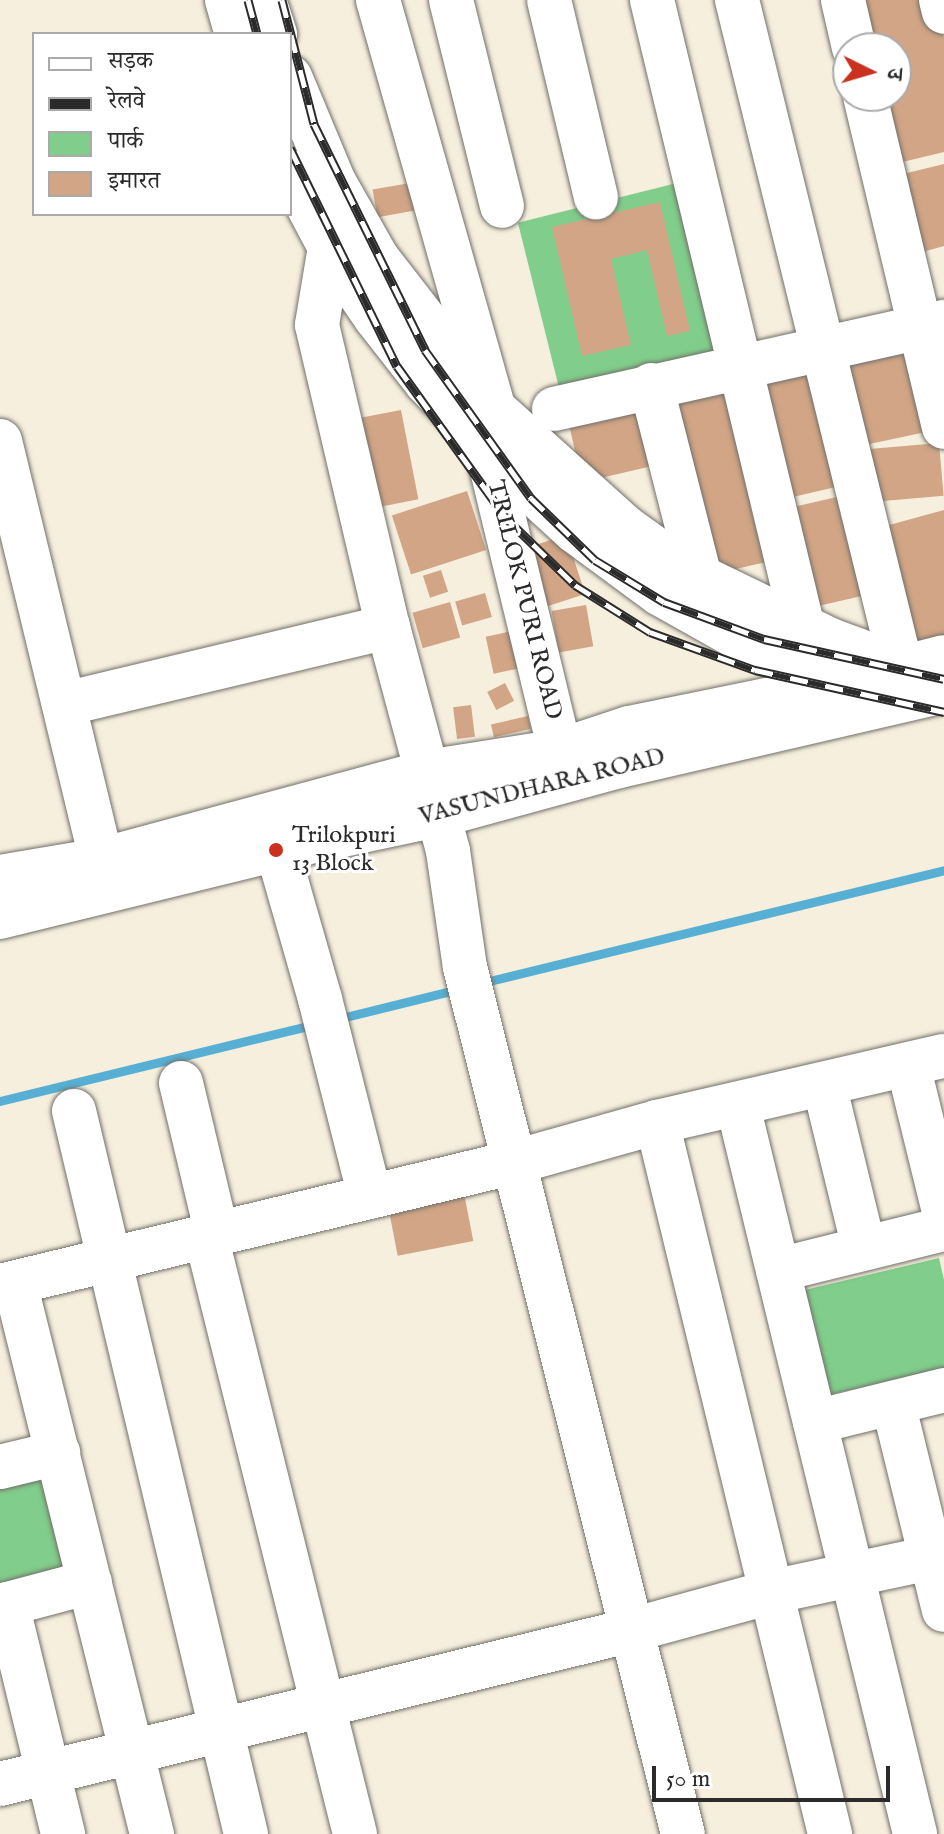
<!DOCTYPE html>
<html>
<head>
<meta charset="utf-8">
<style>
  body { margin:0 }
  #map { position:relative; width:944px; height:1834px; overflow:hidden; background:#f6efde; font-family:"IM FELL English","Noto Serif Devanagari",serif }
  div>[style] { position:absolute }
  .green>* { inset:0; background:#81cd8b; transform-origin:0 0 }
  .stream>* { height:9px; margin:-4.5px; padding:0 4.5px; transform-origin:4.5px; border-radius:4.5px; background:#57afd4 }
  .building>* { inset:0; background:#d1a586; transform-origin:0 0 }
  .roads { filter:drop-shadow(0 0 2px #72706a) drop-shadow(0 0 2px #72706a) }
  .minor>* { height:44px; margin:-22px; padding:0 22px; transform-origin:22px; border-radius:22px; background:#fff }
  .rail>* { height:9px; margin-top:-4.5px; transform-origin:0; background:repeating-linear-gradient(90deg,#fff 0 18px,#2b2b2b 0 36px); box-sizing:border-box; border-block:2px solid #2b2b2b }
  .dots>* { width:22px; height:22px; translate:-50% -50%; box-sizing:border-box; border:4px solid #fff; border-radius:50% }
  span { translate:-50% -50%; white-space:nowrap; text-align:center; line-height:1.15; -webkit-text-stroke:6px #fff; paint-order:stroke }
  .street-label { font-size:24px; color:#2b2b2b }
  .poi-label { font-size:24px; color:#2b2b2b }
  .left { translate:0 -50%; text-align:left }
  .legend { position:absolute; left:32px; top:32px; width:260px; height:184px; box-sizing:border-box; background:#fff; border:2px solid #aaa; margin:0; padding:10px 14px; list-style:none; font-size:24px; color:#2b2b2b }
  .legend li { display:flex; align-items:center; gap:16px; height:40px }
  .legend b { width:40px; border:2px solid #aaa }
  .north { position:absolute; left:832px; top:32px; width:80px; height:80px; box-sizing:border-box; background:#fff; border:2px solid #aaa; border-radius:50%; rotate:95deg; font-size:22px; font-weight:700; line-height:32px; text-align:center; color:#2b2b2b }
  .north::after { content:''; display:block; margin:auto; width:28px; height:36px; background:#c8321e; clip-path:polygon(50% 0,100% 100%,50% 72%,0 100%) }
  .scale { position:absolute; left:652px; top:1766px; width:238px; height:36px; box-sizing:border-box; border:4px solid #2b2b2b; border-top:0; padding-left:10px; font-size:24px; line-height:28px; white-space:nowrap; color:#2b2b2b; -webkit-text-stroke:6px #fff; paint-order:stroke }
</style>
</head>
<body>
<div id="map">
  <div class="green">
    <div style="left:677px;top:183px;width:186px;height:164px;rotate:76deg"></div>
    <div style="clip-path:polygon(939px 1258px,944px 1280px,944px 1368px,816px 1398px,792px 1293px)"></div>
    <div style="clip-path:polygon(42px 1472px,66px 1576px,0 1592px,0 1482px)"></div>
  </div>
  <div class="stream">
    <div style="left:481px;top:983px;width:477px;rotate:-13.7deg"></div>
    <div style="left:337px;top:1019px;width:126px;rotate:-13.8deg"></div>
    <div style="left:0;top:1101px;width:324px;rotate:-13.7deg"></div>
  </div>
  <div class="building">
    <div style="clip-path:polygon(850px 0,935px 0,944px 38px,944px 152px,890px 165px,874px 96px,896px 96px,896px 48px,862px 48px)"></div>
    <div style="clip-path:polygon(944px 164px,944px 246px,919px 253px,899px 175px)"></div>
    <div style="left:410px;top:183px;width:28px;height:38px;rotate:80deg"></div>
    <div style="clip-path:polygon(660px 202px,690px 331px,667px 336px,647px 250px,611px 259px,631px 345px,582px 356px,552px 227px)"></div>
    <div style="left:911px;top:333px;width:100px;height:83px;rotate:78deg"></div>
    <div style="left:821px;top:355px;width:132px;height:78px;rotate:77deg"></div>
    <div style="left:740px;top:374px;width:189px;height:86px;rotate:77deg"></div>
    <div style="left:648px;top:389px;width:76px;height:85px;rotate:77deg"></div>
    <div style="left:401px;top:410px;width:91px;height:49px;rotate:79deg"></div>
    <div style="left:939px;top:443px;width:53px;height:81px;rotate:85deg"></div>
    <div style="left:467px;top:491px;width:62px;height:79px;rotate:72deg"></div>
    <div style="left:854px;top:493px;width:102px;height:76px;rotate:77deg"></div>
    <div style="clip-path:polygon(944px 510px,944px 645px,905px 656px,871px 530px)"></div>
    <div style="left:566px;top:535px;width:62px;height:51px;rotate:72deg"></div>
    <div style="left:441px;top:570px;width:23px;height:19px;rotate:72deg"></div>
    <div style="left:485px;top:593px;width:25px;height:31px;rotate:74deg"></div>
    <div style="left:450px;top:602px;width:37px;height:39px;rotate:74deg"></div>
    <div style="left:586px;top:605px;width:42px;height:35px;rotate:80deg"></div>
    <div style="left:517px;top:630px;width:38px;height:32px;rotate:78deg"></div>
    <div style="left:505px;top:683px;width:20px;height:20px;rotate:63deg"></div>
    <div style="left:471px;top:705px;width:32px;height:18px;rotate:83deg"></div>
    <div style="left:528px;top:716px;width:13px;height:38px;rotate:77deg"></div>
    <div style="left:463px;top:1188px;width:54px;height:77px;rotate:79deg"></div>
  </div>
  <div class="roads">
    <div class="minor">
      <div style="left:227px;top:0;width:35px;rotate:74deg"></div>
      <div style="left:264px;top:0;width:36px;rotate:72deg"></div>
      <div style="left:378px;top:0;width:425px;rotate:74.2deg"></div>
      <div style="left:494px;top:409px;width:41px;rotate:99.9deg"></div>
      <div style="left:487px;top:449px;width:311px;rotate:76.4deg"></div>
      <div style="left:451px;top:0;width:212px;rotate:76.1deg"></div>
      <div style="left:549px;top:0;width:203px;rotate:76.6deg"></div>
      <div style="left:652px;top:0;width:646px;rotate:76.48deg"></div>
      <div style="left:737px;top:0;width:686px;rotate:76.17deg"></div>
      <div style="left:843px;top:0;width:49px;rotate:77.1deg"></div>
      <div style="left:941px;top:0;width:12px;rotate:76deg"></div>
      <div style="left:290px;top:77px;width:114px;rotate:67.3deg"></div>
      <div style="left:334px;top:182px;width:87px;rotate:60.5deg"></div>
      <div style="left:377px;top:258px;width:191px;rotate:52.2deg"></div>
      <div style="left:494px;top:409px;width:176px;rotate:42deg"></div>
      <div style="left:625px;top:527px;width:70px;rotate:35.7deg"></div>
      <div style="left:682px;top:568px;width:165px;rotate:25.9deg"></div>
      <div style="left:830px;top:640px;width:76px;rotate:20.1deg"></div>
      <div style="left:865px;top:96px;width:340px;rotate:76.6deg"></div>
      <div style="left:290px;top:172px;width:104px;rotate:62deg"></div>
      <div style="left:339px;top:264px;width:65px;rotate:55.6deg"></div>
      <div style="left:376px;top:318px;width:81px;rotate:52deg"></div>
      <div style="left:426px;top:382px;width:147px;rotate:46.1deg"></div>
      <div style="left:528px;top:488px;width:64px;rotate:42.5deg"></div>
      <div style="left:575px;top:531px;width:104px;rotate:36.4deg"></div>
      <div style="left:659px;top:593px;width:90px;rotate:29.4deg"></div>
      <div style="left:737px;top:637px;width:111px;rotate:25deg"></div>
      <div style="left:353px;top:216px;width:39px;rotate:127deg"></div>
      <div style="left:330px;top:247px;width:79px;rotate:99.5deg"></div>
      <div style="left:317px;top:325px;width:310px;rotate:76.8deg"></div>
      <div style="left:388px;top:627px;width:232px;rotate:75deg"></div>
      <div style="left:448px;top:851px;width:117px;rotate:81.7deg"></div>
      <div style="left:465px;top:967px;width:894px;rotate:75.89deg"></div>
      <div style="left:651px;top:385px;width:198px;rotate:75.7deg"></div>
      <div style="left:554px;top:409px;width:400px;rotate:-12.6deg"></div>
      <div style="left:0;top:441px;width:431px;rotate:76.4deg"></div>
      <div style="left:64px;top:704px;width:333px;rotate:-13.4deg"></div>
      <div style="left:269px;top:821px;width:185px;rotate:74deg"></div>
      <div style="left:320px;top:999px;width:204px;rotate:75.8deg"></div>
      <div style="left:0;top:877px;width:102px;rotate:-9.6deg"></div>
      <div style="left:101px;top:860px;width:338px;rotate:-15.1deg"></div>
      <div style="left:427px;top:772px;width:135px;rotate:-9deg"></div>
      <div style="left:560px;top:751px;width:73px;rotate:-18.4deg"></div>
      <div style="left:629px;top:728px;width:190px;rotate:-11.5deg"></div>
      <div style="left:815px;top:690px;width:133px;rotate:-14.3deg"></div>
      <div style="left:0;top:917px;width:285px;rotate:-13.8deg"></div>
      <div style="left:277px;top:849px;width:178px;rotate:-12deg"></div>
      <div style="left:451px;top:812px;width:174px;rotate:-15.3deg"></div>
      <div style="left:619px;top:766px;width:334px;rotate:-13deg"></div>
      <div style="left:908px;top:1065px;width:151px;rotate:76.2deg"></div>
      <div style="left:181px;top:1083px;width:155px;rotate:76.6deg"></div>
      <div style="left:824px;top:1084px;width:169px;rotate:76.3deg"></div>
      <div style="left:738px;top:1106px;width:749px;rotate:76.33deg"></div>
      <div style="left:74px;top:1111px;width:743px;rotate:76.62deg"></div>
      <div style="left:657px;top:1122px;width:733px;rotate:76.34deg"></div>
      <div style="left:206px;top:1236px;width:616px;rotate:76.01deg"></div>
      <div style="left:778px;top:1270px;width:171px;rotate:-13.9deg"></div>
      <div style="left:15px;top:1283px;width:568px;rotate:76.04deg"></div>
      <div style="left:0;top:1286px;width:530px;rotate:-13.54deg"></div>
      <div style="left:515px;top:1162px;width:148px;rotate:-15.7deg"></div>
      <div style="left:657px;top:1122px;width:294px;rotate:-13deg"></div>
      <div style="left:893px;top:1403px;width:213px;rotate:76.2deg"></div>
      <div style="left:815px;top:1422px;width:133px;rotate:-13.9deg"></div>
      <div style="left:0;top:1467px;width:60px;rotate:-13.6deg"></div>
      <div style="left:7px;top:1604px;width:237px;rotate:76.3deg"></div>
      <div style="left:0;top:1606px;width:93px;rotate:-14.9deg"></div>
      <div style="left:0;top:1784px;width:650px;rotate:-13.69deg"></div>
      <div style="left:632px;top:1630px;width:144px;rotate:-15.3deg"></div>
      <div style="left:771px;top:1592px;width:177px;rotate:-12.1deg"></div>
    </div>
  </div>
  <div class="rail">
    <div style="left:248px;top:0;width:35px;rotate:75deg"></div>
    <div style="left:282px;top:0;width:128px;rotate:75.5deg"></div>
    <div style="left:314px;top:124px;width:252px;rotate:63.8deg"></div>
    <div style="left:425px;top:350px;width:182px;rotate:54.4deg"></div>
    <div style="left:531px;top:498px;width:89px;rotate:44.1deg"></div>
    <div style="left:595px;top:560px;width:81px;rotate:31.3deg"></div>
    <div style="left:664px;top:602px;width:107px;rotate:20.3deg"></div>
    <div style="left:764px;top:639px;width:184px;rotate:12.5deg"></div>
    <div style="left:290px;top:148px;width:243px;rotate:63.9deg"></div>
    <div style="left:397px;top:366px;width:188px;rotate:54.3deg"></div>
    <div style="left:507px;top:519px;width:95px;rotate:44.1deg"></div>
    <div style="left:575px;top:585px;width:89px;rotate:32.1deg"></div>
    <div style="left:650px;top:632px;width:112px;rotate:19.9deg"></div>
    <div style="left:755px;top:670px;width:194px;rotate:12.5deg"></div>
  </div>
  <div class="dots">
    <div style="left:276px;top:850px;background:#c8321e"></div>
  </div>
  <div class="street-label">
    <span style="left:524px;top:600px;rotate:76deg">TRILOK PURI ROAD</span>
    <span style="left:542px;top:787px;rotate:-14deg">VASUNDHARA ROAD</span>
  </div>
  <div class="poi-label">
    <span class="left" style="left:292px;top:850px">Trilokpuri<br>13 Block</span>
  </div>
  <ul class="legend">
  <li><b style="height:10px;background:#fff"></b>सड़क</li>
  <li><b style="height:10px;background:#2b2b2b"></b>रेलवे</li>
  <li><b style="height:22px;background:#81cd8b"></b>पार्क</li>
  <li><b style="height:22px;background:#d1a586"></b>इमारत</li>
  </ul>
  <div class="north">उ</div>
  <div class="scale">50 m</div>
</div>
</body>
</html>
